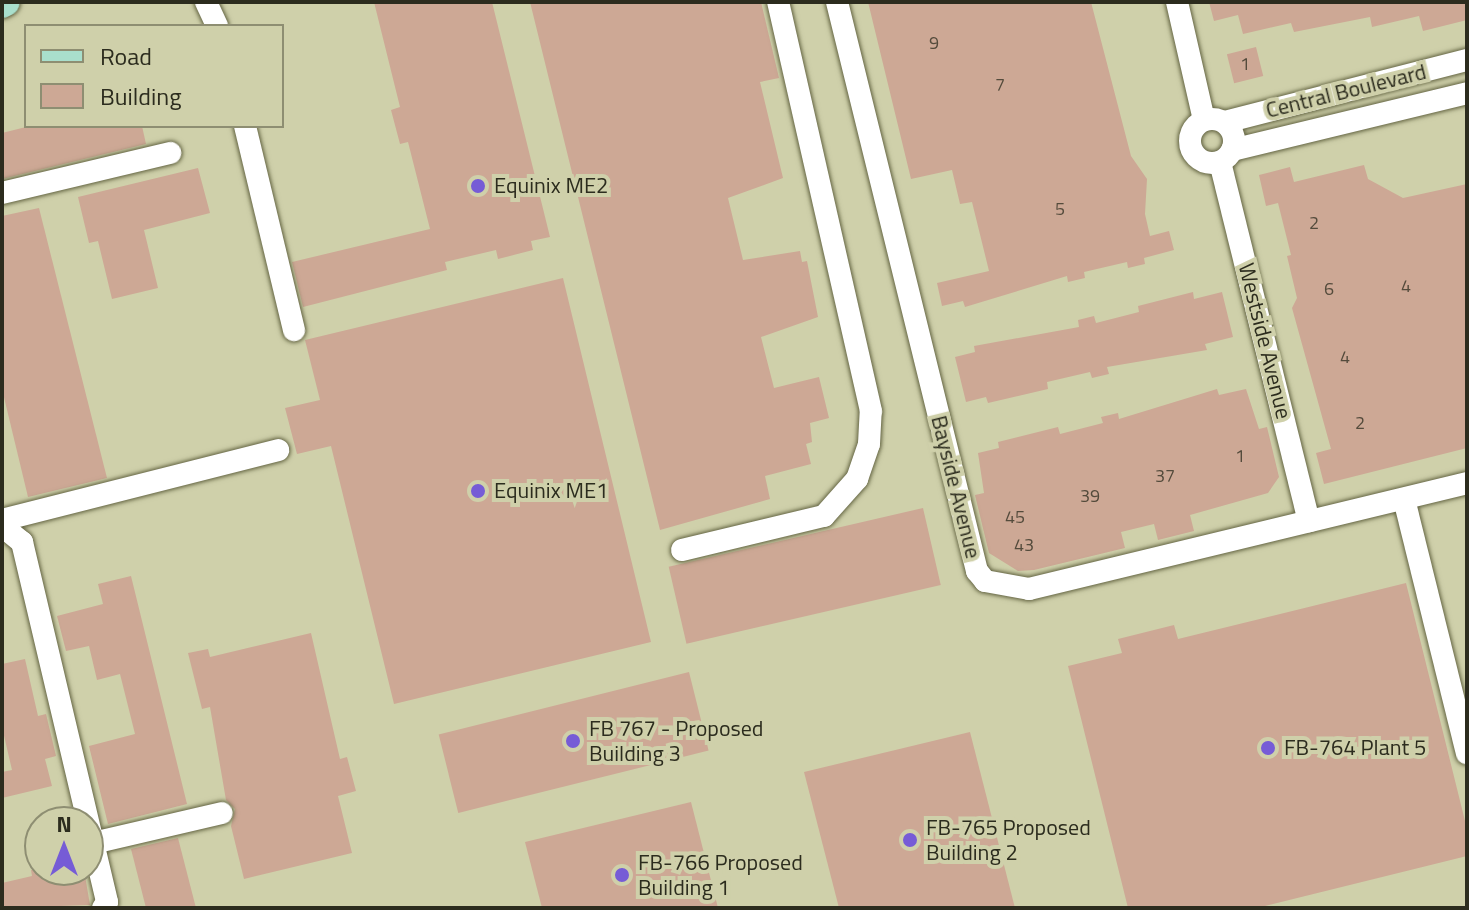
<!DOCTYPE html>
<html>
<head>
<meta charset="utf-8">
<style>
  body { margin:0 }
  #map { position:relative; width:1469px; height:910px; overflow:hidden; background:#cfd0aa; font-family:"Titillium Web",sans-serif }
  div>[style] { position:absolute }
  .building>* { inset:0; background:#cda895; transform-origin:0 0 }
  .roads { filter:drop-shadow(0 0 2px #646543) drop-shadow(0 0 2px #646543) }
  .minor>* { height:22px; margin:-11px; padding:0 11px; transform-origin:11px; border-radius:11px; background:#fff }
  .minor>.ring { margin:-11px; padding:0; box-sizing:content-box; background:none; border:22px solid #fff; border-radius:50% }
  .major>* { height:28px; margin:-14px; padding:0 14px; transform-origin:14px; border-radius:14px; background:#a9dfcc }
  .dots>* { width:22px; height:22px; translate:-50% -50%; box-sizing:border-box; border:4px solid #cfd0aa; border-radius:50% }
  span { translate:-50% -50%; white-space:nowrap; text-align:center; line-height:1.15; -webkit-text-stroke:8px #cfd0aa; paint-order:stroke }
  .number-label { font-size:18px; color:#544b3c }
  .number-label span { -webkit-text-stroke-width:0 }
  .street-label { font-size:22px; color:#2c2c1e }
  .poi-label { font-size:22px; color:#2c2c1e }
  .left { translate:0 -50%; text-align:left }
  .frame { position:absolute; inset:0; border:4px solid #2c2c1e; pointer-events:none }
  .legend { position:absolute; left:24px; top:24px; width:260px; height:104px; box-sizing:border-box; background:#cfd0aa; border:2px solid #8e8e72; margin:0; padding:10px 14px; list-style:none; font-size:24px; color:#2c2c1e }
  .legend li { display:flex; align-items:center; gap:16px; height:40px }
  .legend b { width:40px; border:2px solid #8e8e72 }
  .north { position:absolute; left:24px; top:806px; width:80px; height:80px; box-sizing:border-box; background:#cfd0aa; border:2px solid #8e8e72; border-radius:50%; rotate:0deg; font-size:22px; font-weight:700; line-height:32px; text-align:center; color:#2c2c1e }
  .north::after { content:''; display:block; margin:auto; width:28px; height:36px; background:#765cd6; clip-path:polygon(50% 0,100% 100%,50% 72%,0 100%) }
</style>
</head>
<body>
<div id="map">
  <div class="building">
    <div style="clip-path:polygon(374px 2px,492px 2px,550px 237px,531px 241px,533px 250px,498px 259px,496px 250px,445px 262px,447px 270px,303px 307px,292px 262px,430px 229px,408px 142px,400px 144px,391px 110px,400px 107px)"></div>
    <div style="clip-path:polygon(530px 2px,761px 2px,779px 78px,760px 82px,783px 178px,728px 198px,743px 260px,800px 251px,802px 262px,807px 261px,818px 317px,761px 337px,774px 388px,819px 377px,829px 418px,810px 423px,812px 442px,806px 444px,811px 464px,765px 476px,770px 499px,660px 530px)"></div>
    <div style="clip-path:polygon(868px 2px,1091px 2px,1131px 156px,1147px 179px,1145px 214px,1150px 236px,1169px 231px,1174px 250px,1144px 258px,1145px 264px,1128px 268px,1127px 262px,1084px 272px,1085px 278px,1068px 282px,1067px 276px,965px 307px,963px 301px,942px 306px,937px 283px,989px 271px,972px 202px,960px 204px,952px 170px,911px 179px)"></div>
    <div style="clip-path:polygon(1209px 2px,1467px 2px,1467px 20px,1423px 31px,1419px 16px,1372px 27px,1370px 17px,1294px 32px,1291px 23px,1243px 34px,1238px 15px,1214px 21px)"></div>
    <div style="left:1256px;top:47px;width:30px;height:30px;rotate:76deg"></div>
    <div style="clip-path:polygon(30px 126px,142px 126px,146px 144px,2px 179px,2px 133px)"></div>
    <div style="clip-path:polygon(1364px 165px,1368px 179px,1403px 198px,1467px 184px,1467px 448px,1324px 484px,1316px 453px,1331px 449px,1292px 308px,1297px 298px,1287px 256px,1291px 255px,1278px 203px,1266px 206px,1259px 175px,1290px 167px,1294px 182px)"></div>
    <div style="clip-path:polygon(198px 168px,210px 213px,144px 230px,158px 288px,112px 299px,98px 241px,89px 243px,78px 197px)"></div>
    <div style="clip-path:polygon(39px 208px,107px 478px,28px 497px,2px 389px,2px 216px)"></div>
    <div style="clip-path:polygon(563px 278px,651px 642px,394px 704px,331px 446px,297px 454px,285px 408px,320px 400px,305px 340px)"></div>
    <div style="clip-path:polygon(1193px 292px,1194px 299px,1222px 292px,1233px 337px,1205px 344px,1207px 350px,1107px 367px,1109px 374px,1092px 378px,1090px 372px,1047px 382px,1048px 389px,988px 403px,986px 397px,966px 402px,955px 357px,975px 352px,974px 346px,1079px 327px,1078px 320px,1094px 316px,1096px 323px,1139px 312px,1138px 306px)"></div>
    <div style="clip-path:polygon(1217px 389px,1219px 395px,1246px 389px,1259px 429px,1267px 427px,1279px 477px,1268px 493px,1190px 515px,1194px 531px,1158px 540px,1154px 524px,1121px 532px,1125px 548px,1034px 570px,1018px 571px,989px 553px,975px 495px,984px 493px,978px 453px,999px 448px,998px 442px,1058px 427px,1060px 434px,1103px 423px,1101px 417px,1118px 413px,1119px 419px)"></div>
    <div style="left:923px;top:508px;width:79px;height:261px;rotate:77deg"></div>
    <div style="clip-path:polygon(131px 576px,187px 804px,108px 824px,89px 746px,135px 734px,120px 674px,97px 680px,89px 646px,66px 651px,57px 616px,103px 604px,98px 584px)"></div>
    <div style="clip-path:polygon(1406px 583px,1467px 829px,1467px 856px,1257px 908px,1128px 908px,1068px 666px,1122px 653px,1118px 639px,1174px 625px,1178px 639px)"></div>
    <div style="clip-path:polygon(311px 633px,340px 759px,347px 757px,356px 791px,338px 796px,352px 853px,244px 879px,231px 826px,235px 809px,226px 800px,210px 707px,202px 709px,188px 653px,208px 649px,210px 657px)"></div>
    <div style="clip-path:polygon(25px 659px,38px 716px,46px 714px,56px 756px,45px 759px,52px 786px,2px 798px,2px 772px,12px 770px,2px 727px,2px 664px)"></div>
    <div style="left:689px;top:672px;width:81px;height:258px;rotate:76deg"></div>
    <div style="clip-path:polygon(970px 732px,1015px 908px,839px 908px,804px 772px)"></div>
    <div style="clip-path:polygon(691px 802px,718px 908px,542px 908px,525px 842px)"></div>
    <div style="clip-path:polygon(178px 838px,196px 908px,146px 908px,131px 849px)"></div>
    <div style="clip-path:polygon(31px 870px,84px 870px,90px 905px,2px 908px,2px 883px,32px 876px)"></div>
  </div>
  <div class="roads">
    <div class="minor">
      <div style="left:206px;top:2px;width:26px;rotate:65deg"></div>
      <div style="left:837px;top:2px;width:586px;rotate:76.18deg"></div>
      <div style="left:977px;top:571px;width:13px;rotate:51deg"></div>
      <div style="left:985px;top:581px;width:45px;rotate:10.3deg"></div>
      <div style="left:1029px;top:589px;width:451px;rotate:-13.6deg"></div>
      <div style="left:1177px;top:2px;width:121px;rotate:77.1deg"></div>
      <div class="ring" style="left:1190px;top:119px;width:22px;height:22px"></div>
      <div style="left:1225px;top:122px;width:250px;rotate:-14.4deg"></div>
      <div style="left:245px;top:126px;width:210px;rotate:76.5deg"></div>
      <div style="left:1232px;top:150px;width:242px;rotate:-13.6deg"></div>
      <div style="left:1220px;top:162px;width:370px;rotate:76.1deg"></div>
      <div style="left:2px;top:193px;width:173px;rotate:-13.4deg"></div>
      <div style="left:1404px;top:499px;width:262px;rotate:76.1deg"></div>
      <div style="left:2px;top:520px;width:285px;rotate:-14.2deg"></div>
      <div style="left:2px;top:526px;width:26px;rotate:39deg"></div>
      <div style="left:22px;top:542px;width:370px;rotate:76.7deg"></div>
      <div style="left:107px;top:902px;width:7px;rotate:124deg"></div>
      <div style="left:682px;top:550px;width:146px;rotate:-13.5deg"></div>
      <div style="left:824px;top:516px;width:50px;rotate:-48.3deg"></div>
      <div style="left:857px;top:479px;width:37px;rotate:-71deg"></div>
      <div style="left:869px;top:444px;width:33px;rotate:-87deg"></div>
      <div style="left:871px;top:411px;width:419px;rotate:-102.8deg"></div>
      <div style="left:93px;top:843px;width:132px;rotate:-13.1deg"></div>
    </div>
    <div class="major">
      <div style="left:2px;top:4px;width:4px;rotate:-27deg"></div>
    </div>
  </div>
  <div class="dots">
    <div style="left:478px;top:186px;background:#765cd6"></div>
    <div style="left:478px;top:491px;background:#765cd6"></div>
    <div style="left:573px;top:741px;background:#765cd6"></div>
    <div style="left:1268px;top:748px;background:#765cd6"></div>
    <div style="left:910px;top:840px;background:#765cd6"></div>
    <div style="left:622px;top:875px;background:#765cd6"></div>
  </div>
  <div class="number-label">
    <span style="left:934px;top:43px">9</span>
    <span style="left:1245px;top:64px">1</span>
    <span style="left:1000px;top:85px">7</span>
    <span style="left:1060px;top:209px">5</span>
    <span style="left:1314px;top:223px">2</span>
    <span style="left:1406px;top:286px">4</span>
    <span style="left:1329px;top:289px">6</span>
    <span style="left:1345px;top:357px">4</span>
    <span style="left:1360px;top:423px">2</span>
    <span style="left:1240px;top:456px">1</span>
    <span style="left:1165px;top:476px">37</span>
    <span style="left:1090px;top:496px">39</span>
    <span style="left:1015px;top:517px">45</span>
    <span style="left:1024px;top:545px">43</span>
  </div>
  <div class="street-label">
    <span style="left:1346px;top:91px;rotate:-14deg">Central Boulevard</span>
    <span style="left:1265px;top:341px;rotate:76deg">Westside Avenue</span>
    <span style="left:956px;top:487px;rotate:76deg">Bayside Avenue</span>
  </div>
  <div class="poi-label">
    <span class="left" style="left:494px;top:186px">Equinix ME2</span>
    <span class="left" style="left:494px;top:491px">Equinix ME1</span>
    <span class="left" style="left:589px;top:741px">FB 767 - Proposed<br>Building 3</span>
    <span class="left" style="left:1284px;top:748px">FB-764 Plant 5</span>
    <span class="left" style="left:926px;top:840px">FB-765 Proposed<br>Building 2</span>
    <span class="left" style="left:638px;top:875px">FB-766 Proposed<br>Building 1</span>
  </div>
  <div class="frame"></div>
  <ul class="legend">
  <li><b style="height:10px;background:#a9dfcc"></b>Road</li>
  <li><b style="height:22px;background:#cda895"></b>Building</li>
  </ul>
  <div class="north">N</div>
</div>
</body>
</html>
